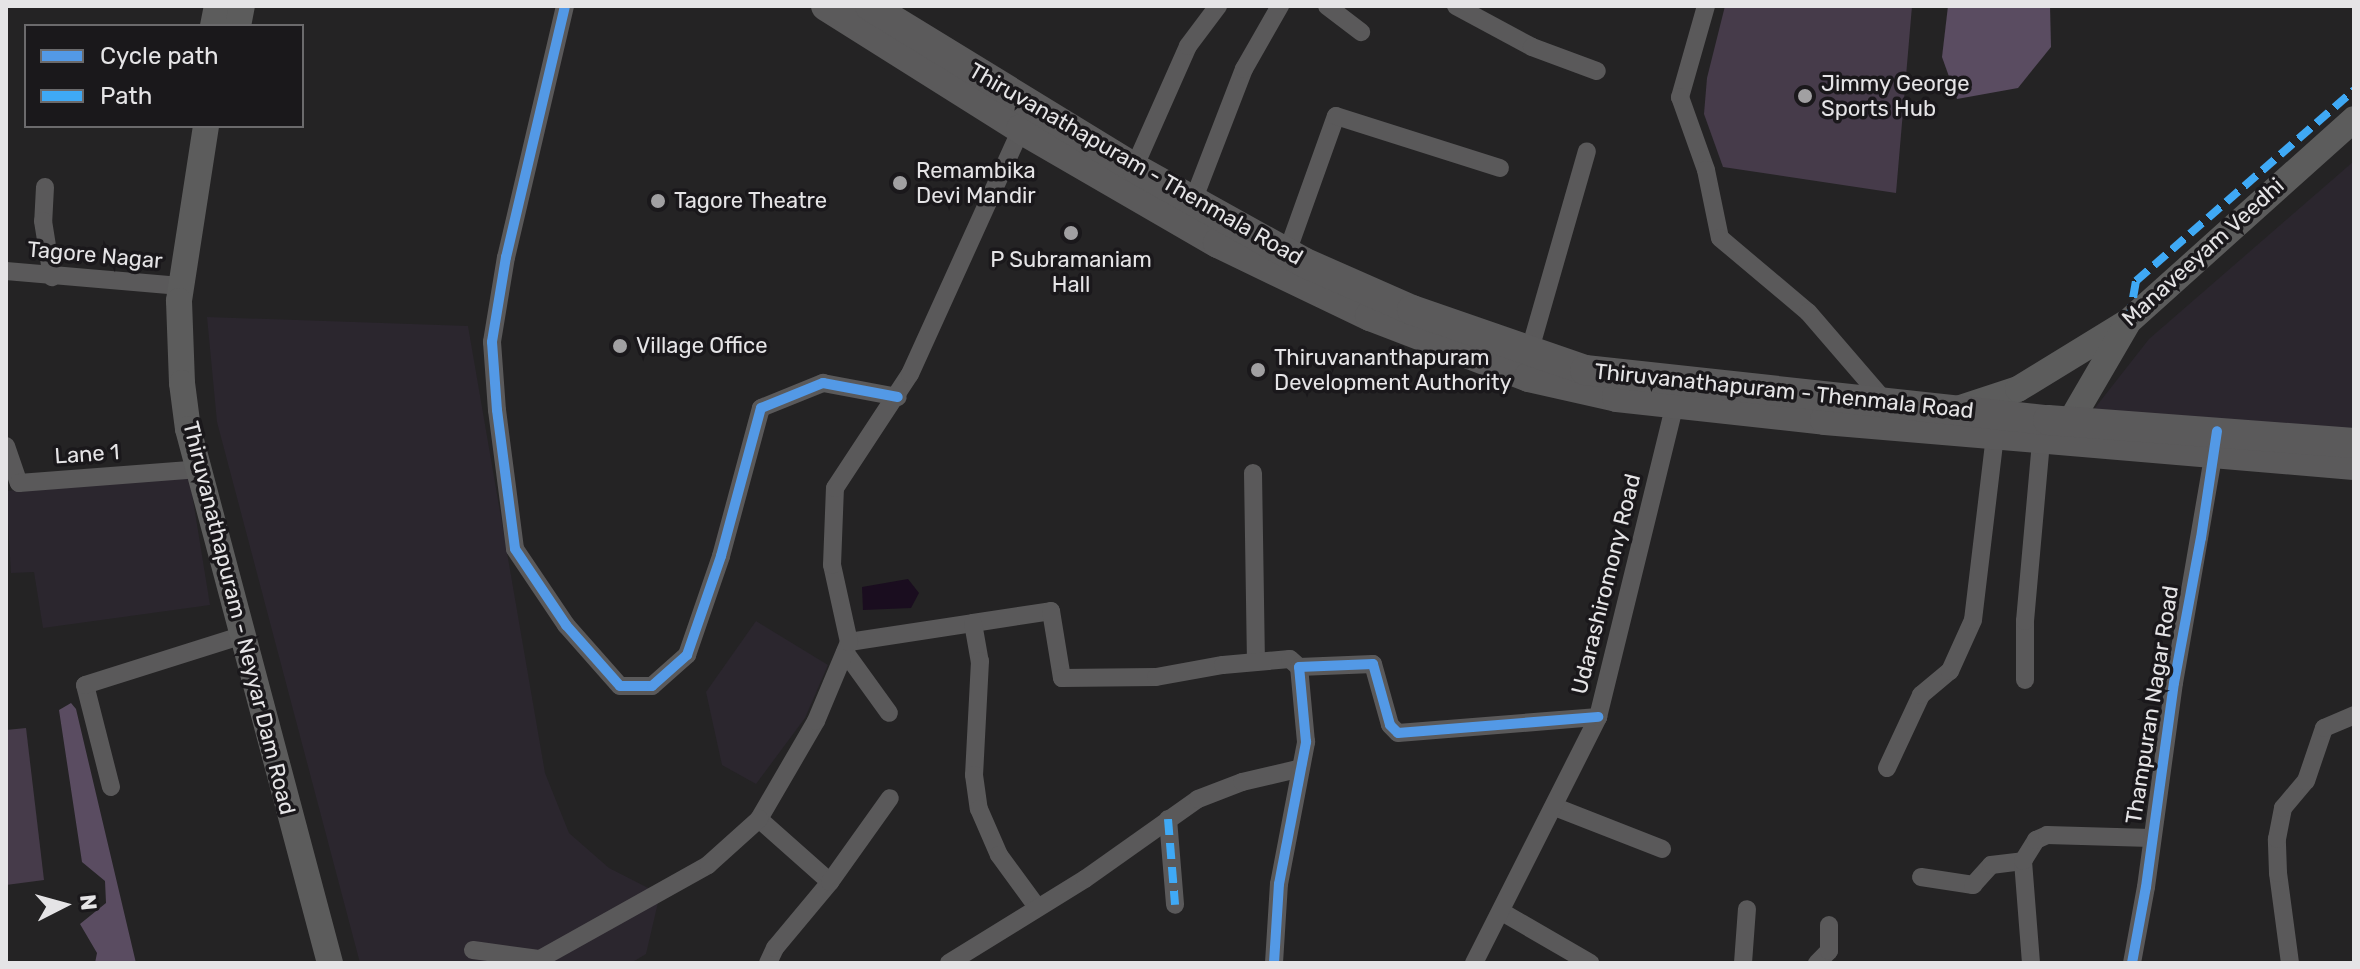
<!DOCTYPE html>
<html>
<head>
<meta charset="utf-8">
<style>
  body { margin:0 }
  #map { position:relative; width:2360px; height:969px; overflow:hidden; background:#242324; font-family:Rubik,sans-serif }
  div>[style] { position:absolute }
  .built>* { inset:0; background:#2b262e }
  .green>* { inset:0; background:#463b4a }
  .forest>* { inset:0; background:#5a4c61 }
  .water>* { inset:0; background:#1a0d1f }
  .street>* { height:18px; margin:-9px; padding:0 9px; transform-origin:9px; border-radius:9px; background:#5a595a }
  .secondary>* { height:26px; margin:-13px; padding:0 13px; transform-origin:13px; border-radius:13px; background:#5c5c5c }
  .primary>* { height:30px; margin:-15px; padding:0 15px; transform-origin:15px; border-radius:15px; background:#5b5a5b }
  .quiet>* { height:8px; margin-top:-4px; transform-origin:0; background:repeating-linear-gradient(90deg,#3fa9f5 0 16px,transparent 0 24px) }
  .cycleway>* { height:10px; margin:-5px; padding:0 5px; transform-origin:5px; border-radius:5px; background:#5399e6 }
  .dots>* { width:22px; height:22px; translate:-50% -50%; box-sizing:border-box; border:4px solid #1a181b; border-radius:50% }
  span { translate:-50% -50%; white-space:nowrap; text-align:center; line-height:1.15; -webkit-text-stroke:7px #1a181b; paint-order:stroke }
  .poi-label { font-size:22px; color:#e5e4e6 }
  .left { translate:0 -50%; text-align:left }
  .street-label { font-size:22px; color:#e5e4e6 }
  .frame { position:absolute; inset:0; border:8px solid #e5e4e6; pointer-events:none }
  .legend { position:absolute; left:24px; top:24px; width:280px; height:104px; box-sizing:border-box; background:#1a181b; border:2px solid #6b6a6c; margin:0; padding:10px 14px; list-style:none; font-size:24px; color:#e5e4e6 }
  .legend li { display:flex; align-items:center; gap:16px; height:40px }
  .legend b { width:40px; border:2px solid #6b6a6c }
  .north { position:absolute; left:24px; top:865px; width:80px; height:80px; -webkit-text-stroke:6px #1a181b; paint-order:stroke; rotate:84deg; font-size:22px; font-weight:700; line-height:32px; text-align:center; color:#e5e4e6 }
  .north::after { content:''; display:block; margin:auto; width:28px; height:36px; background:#e5e4e6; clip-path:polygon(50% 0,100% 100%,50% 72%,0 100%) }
</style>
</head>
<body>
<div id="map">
  <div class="built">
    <div style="clip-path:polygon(2354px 161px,2354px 430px,2091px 413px,2149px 339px)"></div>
    <div style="clip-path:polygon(207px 317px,468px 326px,545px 773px,569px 833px,609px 868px,660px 894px,646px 954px,631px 963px,360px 963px,217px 422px)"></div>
    <div style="clip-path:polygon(189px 475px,210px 605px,43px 628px,34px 572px,11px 573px,6px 491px)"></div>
    <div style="clip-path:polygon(756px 621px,828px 665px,805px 718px,756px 784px,722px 765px,706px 692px)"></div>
  </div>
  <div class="green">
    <div style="clip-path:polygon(1725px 6px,1912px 6px,1896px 193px,1723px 167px,1704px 114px,1707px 78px)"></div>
    <div style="clip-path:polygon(26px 728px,44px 880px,6px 885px,6px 730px)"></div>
  </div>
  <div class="forest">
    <div style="clip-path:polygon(1948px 6px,2050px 6px,2051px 47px,2018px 88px,1957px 99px,1942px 57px)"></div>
    <div style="clip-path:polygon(71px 703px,76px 709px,136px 963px,95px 963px,97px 953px,80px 924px,106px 903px,105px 881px,82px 862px,59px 710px)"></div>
  </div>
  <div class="water">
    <div style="clip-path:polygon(908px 579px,919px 593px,911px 608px,863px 610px,862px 587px)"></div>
  </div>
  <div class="street">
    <div style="left:565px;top:6px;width:258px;rotate:103.2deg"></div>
    <div style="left:506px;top:257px;width:86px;rotate:99.4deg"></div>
    <div style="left:492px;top:342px;width:68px;rotate:85.8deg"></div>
    <div style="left:497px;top:410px;width:140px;rotate:82.6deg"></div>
    <div style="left:515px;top:549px;width:92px;rotate:56.1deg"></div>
    <div style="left:566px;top:625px;width:81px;rotate:48.5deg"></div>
    <div style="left:620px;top:686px;width:32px"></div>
    <div style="left:652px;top:686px;width:47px;rotate:-41.5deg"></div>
    <div style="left:687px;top:655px;width:105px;rotate:-71deg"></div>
    <div style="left:721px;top:556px;width:153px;rotate:-74.9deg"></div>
    <div style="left:761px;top:408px;width:67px;rotate:-22deg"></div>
    <div style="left:823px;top:383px;width:76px;rotate:10.6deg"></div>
    <div style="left:1327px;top:6px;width:43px;rotate:37.4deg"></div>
    <div style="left:1456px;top:6px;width:86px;rotate:28.3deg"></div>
    <div style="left:1532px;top:47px;width:69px;rotate:20.3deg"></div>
    <div style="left:1706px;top:6px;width:95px;rotate:105.9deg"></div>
    <div style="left:1680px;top:97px;width:77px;rotate:70.4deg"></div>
    <div style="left:1706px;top:170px;width:69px;rotate:78.4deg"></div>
    <div style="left:1720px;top:238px;width:115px;rotate:40.1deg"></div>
    <div style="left:1808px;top:312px;width:115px;rotate:49.2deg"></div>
    <div style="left:1134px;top:168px;width:133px;rotate:-66.1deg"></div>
    <div style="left:1188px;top:46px;width:50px;rotate:-53.1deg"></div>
    <div style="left:45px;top:187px;width:34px;rotate:93deg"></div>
    <div style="left:43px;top:221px;width:57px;rotate:80.9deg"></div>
    <div style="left:1193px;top:201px;width:142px;rotate:-68.9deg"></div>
    <div style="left:1244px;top:69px;width:73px;rotate:-60.3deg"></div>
    <div style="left:1284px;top:261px;width:154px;rotate:-70.3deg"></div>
    <div style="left:1336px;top:116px;width:172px;rotate:17.6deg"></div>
    <div style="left:6px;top:271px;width:175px;rotate:4.9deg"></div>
    <div style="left:1527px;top:360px;width:217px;rotate:-74deg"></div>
    <div style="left:6px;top:446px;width:39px;rotate:71deg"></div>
    <div style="left:19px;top:483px;width:181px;rotate:-4.4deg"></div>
    <div style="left:1253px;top:473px;width:189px;rotate:89.1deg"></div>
    <div style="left:973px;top:623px;width:79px;rotate:-8.7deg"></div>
    <div style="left:1051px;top:611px;width:68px;rotate:80.7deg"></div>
    <div style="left:1062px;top:678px;width:94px;rotate:-0.6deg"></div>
    <div style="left:1156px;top:677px;width:68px;rotate:-10.2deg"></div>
    <div style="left:1223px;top:665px;width:67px;rotate:-5.1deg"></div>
    <div style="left:1290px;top:659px;width:12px;rotate:42deg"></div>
    <div style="left:849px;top:642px;width:125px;rotate:-8.7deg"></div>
    <div style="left:973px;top:623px;width:39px;rotate:80deg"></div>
    <div style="left:980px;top:661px;width:114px;rotate:93deg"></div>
    <div style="left:974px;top:775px;width:34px;rotate:82deg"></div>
    <div style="left:979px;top:809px;width:50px;rotate:66.5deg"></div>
    <div style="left:999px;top:855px;width:64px;rotate:53.8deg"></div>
    <div style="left:845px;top:652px;width:75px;rotate:54.2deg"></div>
    <div style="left:2025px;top:680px;width:59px;rotate:-90deg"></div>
    <div style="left:2025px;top:621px;width:182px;rotate:-84.9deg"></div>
    <div style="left:1887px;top:768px;width:81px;rotate:-65deg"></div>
    <div style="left:1921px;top:695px;width:38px;rotate:-40deg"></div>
    <div style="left:1950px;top:671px;width:56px;rotate:-65.7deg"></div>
    <div style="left:1973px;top:620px;width:186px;rotate:-83.2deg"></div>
    <div style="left:111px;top:787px;width:105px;rotate:-104.3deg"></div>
    <div style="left:85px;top:685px;width:167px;rotate:-17.5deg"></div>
    <div style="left:1555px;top:807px;width:115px;rotate:21.4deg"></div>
    <div style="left:1168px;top:819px;width:86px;rotate:85.3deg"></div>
    <div style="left:1921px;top:877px;width:53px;rotate:8.7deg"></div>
    <div style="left:1973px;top:885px;width:27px;rotate:-48deg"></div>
    <div style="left:1991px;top:865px;width:32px;rotate:-7deg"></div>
    <div style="left:830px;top:882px;width:95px;rotate:-138.4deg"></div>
    <div style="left:759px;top:819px;width:113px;rotate:-59.8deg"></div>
    <div style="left:816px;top:721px;width:86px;rotate:-67.3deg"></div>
    <div style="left:849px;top:642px;width:79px;rotate:-102.4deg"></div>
    <div style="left:832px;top:565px;width:77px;rotate:-87.8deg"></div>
    <div style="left:835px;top:488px;width:136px;rotate:-56.7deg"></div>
    <div style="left:910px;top:374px;width:269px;rotate:-65.6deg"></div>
    <div style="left:1502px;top:912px;width:102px;rotate:30.1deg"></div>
    <div style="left:473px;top:950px;width:68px;rotate:7.7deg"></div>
    <div style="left:540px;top:959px;width:193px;rotate:-29.2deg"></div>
    <div style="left:708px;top:865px;width:69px;rotate:-42deg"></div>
    <div style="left:768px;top:963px;width:17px;rotate:-65deg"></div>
    <div style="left:775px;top:948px;width:86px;rotate:-50.2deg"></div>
    <div style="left:830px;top:882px;width:103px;rotate:-54.5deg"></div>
    <div style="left:949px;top:963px;width:160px;rotate:-31.7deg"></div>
    <div style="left:1085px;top:879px;width:138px;rotate:-35.3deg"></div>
    <div style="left:1198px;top:799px;width:47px;rotate:-21.1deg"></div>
    <div style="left:1242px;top:782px;width:57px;rotate:-13.1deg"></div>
    <div style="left:1274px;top:963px;width:79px;rotate:-86.4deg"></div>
    <div style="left:1279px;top:884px;width:145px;rotate:-79.2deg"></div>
    <div style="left:1306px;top:742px;width:75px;rotate:-95.3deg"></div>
    <div style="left:1299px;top:667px;width:74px;rotate:-2.3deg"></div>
    <div style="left:1373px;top:664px;width:63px;rotate:74.4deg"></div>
    <div style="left:1390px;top:725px;width:11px;rotate:45deg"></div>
    <div style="left:1398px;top:733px;width:201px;rotate:-4.6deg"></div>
    <div style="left:1474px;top:963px;width:275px;rotate:-63.2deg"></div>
    <div style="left:1598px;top:717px;width:332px;rotate:-76.2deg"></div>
    <div style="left:1743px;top:963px;width:54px;rotate:-85.8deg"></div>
    <div style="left:1817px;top:963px;width:17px;rotate:-45deg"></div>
    <div style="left:1829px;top:951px;width:26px;rotate:-90deg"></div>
    <div style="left:2031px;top:963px;width:102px;rotate:-94.5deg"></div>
    <div style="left:2023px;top:861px;width:25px;rotate:-58deg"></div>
    <div style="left:2036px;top:840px;width:12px;rotate:-24deg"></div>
    <div style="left:2047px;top:835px;width:104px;rotate:1.7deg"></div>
    <div style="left:2132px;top:963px;width:77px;rotate:-79.6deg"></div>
    <div style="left:2146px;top:887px;width:206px;rotate:-82.2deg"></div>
    <div style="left:2174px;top:683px;width:242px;rotate:-80.2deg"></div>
    <div style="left:2290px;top:963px;width:91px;rotate:-97.6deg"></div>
    <div style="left:2278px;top:873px;width:34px;rotate:-92deg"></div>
    <div style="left:2277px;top:839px;width:32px;rotate:-79deg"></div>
    <div style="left:2283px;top:808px;width:35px;rotate:-50deg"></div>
    <div style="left:2306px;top:781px;width:56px;rotate:-71.2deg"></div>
    <div style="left:2324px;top:728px;width:33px;rotate:-23deg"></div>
  </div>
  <div class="secondary">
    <div style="left:213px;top:26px;width:20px;rotate:-79deg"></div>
    <div style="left:238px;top:26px;width:20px;rotate:-79deg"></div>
    <div style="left:206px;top:126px;width:177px;rotate:98.8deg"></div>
    <div style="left:179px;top:301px;width:82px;rotate:87.9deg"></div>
    <div style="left:182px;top:383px;width:46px;rotate:82.6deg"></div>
    <div style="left:188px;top:429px;width:553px;rotate:75.11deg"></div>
    <div style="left:1957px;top:409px;width:64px;rotate:-18.2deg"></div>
    <div style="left:2018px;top:389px;width:130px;rotate:-31.5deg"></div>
    <div style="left:2129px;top:321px;width:302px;rotate:-41.9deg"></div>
    <div style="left:2066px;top:441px;width:19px;rotate:-78deg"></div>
    <div style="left:2070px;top:422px;width:113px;rotate:-59.8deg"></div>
  </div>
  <div class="primary">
    <div style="left:826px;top:6px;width:231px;rotate:32.2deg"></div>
    <div style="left:1021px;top:129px;width:228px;rotate:30.1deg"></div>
    <div style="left:1218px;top:243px;width:169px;rotate:25.7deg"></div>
    <div style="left:1370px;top:316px;width:170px;rotate:21deg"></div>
    <div style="left:1529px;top:377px;width:90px;rotate:12.8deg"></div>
    <div style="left:1617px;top:397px;width:209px;rotate:6.3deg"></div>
    <div style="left:1825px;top:420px;width:531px;rotate:4.86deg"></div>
    <div style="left:870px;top:6px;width:314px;rotate:31.5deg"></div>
    <div style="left:1138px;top:170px;width:189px;rotate:29.1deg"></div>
    <div style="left:1303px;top:262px;width:119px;rotate:23.8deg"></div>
    <div style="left:1412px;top:310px;width:183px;rotate:19.1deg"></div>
    <div style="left:1585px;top:370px;width:466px;rotate:6.2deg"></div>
    <div style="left:2048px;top:420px;width:307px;rotate:4.3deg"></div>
  </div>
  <div class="quiet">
    <div style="left:2129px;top:321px;width:41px;rotate:-80.1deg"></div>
    <div style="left:2136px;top:281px;width:290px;rotate:-41.2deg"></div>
    <div style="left:1168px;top:819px;width:86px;rotate:85.3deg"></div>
  </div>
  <div class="cycleway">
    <div style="left:565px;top:6px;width:258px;rotate:103.2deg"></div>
    <div style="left:506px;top:257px;width:86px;rotate:99.4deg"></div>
    <div style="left:492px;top:342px;width:68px;rotate:85.8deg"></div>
    <div style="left:497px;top:410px;width:140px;rotate:82.6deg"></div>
    <div style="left:515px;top:549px;width:92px;rotate:56.1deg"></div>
    <div style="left:566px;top:625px;width:81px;rotate:48.5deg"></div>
    <div style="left:620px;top:686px;width:32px"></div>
    <div style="left:652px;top:686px;width:47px;rotate:-41.5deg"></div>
    <div style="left:687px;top:655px;width:105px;rotate:-71deg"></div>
    <div style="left:721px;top:556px;width:153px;rotate:-74.9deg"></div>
    <div style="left:761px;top:408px;width:67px;rotate:-22deg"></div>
    <div style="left:823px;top:383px;width:76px;rotate:10.6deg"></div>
    <div style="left:1274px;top:963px;width:79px;rotate:-86.4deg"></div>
    <div style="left:1279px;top:884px;width:145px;rotate:-79.2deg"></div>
    <div style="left:1306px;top:742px;width:75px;rotate:-95.3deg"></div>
    <div style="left:1299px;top:667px;width:74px;rotate:-2.3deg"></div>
    <div style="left:1373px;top:664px;width:63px;rotate:74.4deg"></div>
    <div style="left:1390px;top:725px;width:11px;rotate:45deg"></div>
    <div style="left:1398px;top:733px;width:201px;rotate:-4.6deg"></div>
    <div style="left:2132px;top:963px;width:77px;rotate:-79.6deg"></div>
    <div style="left:2146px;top:887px;width:206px;rotate:-82.2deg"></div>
    <div style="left:2174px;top:683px;width:147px;rotate:-79.5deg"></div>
    <div style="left:2201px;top:538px;width:108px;rotate:-81.5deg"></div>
  </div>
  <div class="dots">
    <div style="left:1805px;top:96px;background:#a1a0a2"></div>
    <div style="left:900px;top:183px;background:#a1a0a2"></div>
    <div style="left:658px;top:201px;background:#a1a0a2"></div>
    <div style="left:1071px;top:233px;background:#a1a0a2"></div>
    <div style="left:620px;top:346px;background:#a1a0a2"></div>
    <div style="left:1258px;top:370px;background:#a1a0a2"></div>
  </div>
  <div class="poi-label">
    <span class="left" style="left:1821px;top:96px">Jimmy George<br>Sports Hub</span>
    <span class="left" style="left:916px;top:183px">Remambika<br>Devi Mandir</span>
    <span class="left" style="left:674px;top:201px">Tagore Theatre</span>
    <span style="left:1071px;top:272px">P Subramaniam<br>Hall</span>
    <span class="left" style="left:636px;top:346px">Village Office</span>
    <span class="left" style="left:1274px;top:370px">Thiruvananthapuram<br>Development Authority</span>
  </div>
  <div class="street-label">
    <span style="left:1136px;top:164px;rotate:30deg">Thiruvanathapuram - Thenmala Road</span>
    <span style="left:2203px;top:252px;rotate:-42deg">Manaveeyam Veedhi</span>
    <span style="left:95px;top:255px;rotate:5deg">Tagore Nagar</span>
    <span style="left:1784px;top:391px;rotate:6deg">Thiruvanathapuram - Thenmala Road</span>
    <span style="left:87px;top:454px;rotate:-4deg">Lane 1</span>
    <span style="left:1606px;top:584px;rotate:-76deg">Udarashiromony Road</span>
    <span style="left:239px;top:618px;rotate:76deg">Thiruvanathapuram - Neyyar Dam Road</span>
    <span style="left:2152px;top:705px;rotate:-81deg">Thampuran Nagar Road</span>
  </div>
  <div class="frame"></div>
  <ul class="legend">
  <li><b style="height:10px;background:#5399e6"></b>Cycle path</li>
  <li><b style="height:10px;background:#3fa9f5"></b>Path</li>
  </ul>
  <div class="north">N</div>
</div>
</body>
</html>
